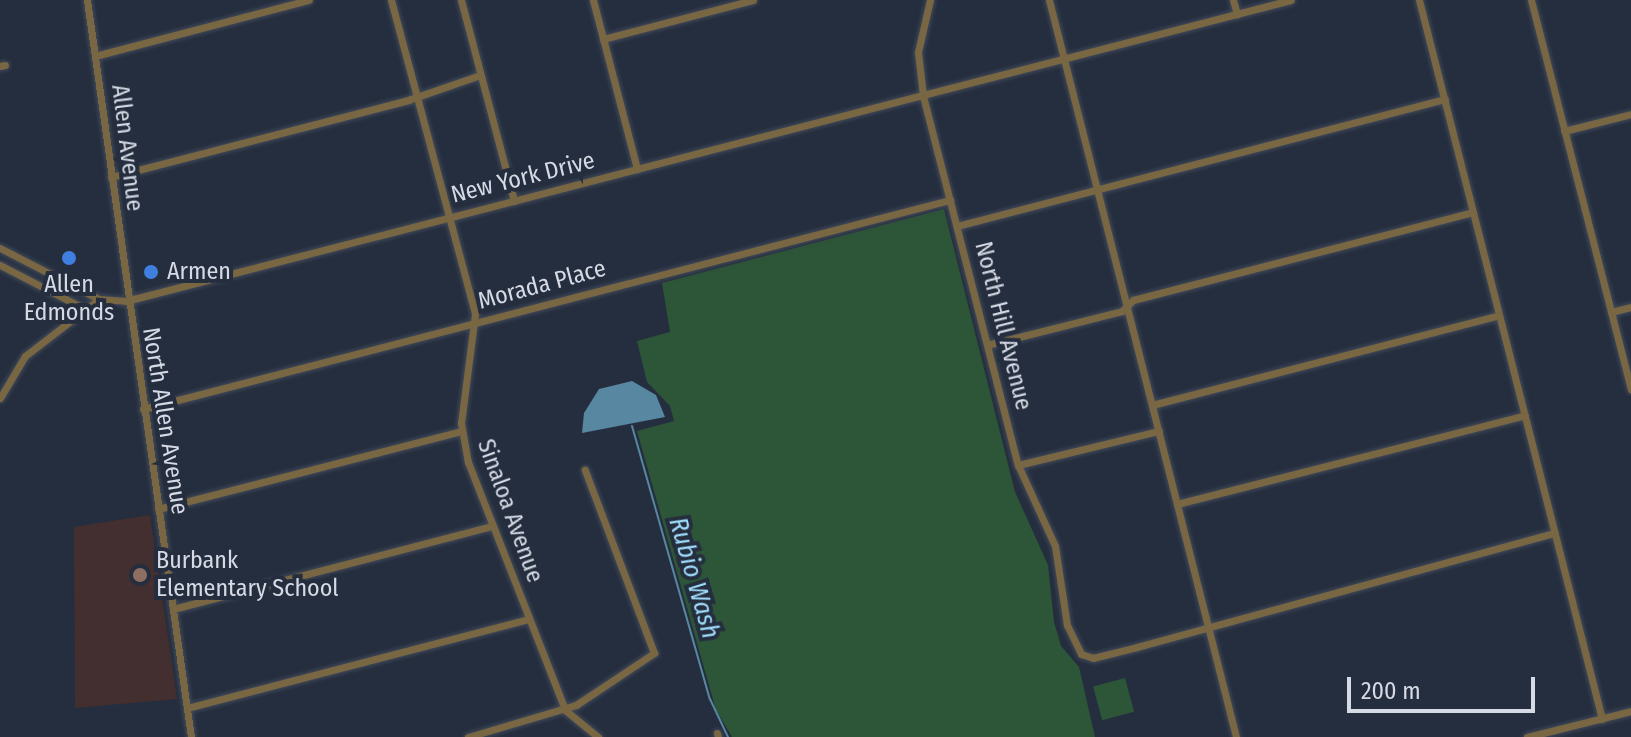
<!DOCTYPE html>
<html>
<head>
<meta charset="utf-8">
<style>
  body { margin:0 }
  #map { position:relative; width:1631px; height:737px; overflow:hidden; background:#252e3e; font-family:"Fira Sans Condensed",sans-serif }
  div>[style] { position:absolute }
  .education>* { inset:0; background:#432f2f }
  .green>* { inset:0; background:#2d5538; transform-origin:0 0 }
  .water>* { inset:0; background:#5787a1 }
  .stream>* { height:2px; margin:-1px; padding:0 1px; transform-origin:1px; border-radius:1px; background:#5787a1 }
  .roads { filter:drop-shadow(0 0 2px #414a59) drop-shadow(0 0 2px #414a59) }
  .minor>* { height:7px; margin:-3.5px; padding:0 3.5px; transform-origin:3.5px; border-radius:3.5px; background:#796642 }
  .dots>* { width:22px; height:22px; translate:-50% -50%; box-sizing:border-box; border:4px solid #252e3e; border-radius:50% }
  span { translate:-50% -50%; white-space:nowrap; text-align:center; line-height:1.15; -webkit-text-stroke:8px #252e3e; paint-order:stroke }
  .street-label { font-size:24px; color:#d5dae5 }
  .poi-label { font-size:24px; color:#d5dae5 }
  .left { translate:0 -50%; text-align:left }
  .water-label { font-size:26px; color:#a0dcfd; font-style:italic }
  .scale { position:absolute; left:1347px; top:677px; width:188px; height:36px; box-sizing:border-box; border:4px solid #d5dae5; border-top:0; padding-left:10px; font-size:24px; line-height:28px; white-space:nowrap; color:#d5dae5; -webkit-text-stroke:6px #252e3e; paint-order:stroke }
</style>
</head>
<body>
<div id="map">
  <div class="education">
    <div style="clip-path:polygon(150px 515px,177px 699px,75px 708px,74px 527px)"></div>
  </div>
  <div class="green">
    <div style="clip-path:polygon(944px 209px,1015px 492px,1048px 565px,1054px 622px,1061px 646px,1079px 667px,1095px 737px,732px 737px,716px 710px,637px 431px,674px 421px,670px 406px,647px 382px,637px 341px,670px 332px,662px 283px)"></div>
    <div style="left:1125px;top:678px;width:35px;height:33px;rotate:75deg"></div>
  </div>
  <div class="water">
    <div style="clip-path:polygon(632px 381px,656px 395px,665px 417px,582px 433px,584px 413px,599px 389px)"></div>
  </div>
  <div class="stream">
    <div style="left:632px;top:426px;width:284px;rotate:74.1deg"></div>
    <div style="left:710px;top:699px;width:42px;rotate:64.7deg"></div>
  </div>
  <div class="roads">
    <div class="minor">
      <div style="left:87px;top:0;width:744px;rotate:81.97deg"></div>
      <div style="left:391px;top:0;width:325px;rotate:75deg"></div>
      <div style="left:475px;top:314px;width:110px;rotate:97.3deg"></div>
      <div style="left:461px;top:423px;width:40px;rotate:80deg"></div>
      <div style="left:468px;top:462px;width:266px;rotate:68.6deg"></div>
      <div style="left:565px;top:710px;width:43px;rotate:39.3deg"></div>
      <div style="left:461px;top:0;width:208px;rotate:75.2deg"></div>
      <div style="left:593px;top:0;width:175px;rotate:75.4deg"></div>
      <div style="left:930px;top:0;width:53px;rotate:103deg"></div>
      <div style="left:918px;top:52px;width:44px;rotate:83.5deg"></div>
      <div style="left:923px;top:96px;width:381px;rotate:75.6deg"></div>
      <div style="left:1018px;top:465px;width:89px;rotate:65.4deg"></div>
      <div style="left:1055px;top:546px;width:80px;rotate:81.4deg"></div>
      <div style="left:1067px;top:625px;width:32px;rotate:64deg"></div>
      <div style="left:1081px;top:654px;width:13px;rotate:18deg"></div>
      <div style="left:1093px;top:658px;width:45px;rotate:-14deg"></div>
      <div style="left:1137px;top:647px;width:433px;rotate:-15.3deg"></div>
      <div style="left:1049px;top:0;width:760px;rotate:75.76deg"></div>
      <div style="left:1233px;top:0;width:15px;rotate:74deg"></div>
      <div style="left:1419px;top:0;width:742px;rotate:75.72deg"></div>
      <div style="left:1531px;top:0;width:402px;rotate:75.6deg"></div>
      <div style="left:603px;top:39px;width:155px;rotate:-14.6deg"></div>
      <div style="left:95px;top:56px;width:221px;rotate:-14.7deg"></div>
      <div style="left:0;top:66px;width:5px;rotate:-11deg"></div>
      <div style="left:1564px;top:131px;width:69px;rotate:-14.2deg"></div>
      <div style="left:111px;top:177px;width:307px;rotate:-14.5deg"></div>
      <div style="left:408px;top:100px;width:76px;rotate:-19.1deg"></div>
      <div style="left:957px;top:226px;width:504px;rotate:-14.59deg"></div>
      <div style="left:0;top:248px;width:111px;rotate:27.3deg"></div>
      <div style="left:99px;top:299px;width:27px;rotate:4deg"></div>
      <div style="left:126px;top:301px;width:1203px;rotate:-14.49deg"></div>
      <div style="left:0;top:265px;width:96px;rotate:27.4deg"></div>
      <div style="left:1611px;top:312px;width:21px;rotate:-14deg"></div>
      <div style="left:987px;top:345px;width:139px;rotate:-14.1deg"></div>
      <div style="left:1122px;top:311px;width:16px;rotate:-45deg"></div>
      <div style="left:1133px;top:300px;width:351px;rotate:-14.5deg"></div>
      <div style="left:0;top:398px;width:49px;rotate:-59.2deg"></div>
      <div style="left:25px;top:356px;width:93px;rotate:-37.6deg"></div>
      <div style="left:1152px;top:405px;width:358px;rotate:-14.5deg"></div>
      <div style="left:143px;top:409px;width:834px;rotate:-14.52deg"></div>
      <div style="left:1018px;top:465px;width:145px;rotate:-13.6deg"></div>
      <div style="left:1177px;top:504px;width:359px;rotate:-14.3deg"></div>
      <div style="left:158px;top:509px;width:313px;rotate:-14.4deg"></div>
      <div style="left:173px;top:609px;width:329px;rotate:-14.6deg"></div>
      <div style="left:187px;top:708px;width:353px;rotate:-14.6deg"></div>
      <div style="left:717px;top:733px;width:4px;rotate:76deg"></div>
      <div style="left:468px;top:737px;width:113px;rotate:-16.5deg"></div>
      <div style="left:576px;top:705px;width:94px;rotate:-33.7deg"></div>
      <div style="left:654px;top:653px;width:196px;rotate:-110.7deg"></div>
      <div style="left:1527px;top:737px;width:107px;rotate:-14deg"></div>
    </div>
  </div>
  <div class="dots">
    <div style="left:69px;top:258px;background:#3f7fe0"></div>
    <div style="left:151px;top:272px;background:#3f7fe0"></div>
    <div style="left:140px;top:575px;background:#8d6e63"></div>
  </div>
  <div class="street-label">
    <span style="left:127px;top:148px;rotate:83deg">Allen Avenue</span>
    <span style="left:523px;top:178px;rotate:-14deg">New York Drive</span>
    <span style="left:542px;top:285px;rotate:-15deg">Morada Place</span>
    <span style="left:1003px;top:326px;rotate:76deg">North Hill Avenue</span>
    <span style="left:165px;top:421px;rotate:81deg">North Allen Avenue</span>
    <span style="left:510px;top:511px;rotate:70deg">Sinaloa Avenue</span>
  </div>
  <div class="poi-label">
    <span class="left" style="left:167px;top:272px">Armen</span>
    <span style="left:69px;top:299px">Allen<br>Edmonds</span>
    <span class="left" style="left:156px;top:575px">Burbank<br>Elementary School</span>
  </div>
  <div class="water-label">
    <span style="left:694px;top:578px;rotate:74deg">Rubio Wash</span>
  </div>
  <div class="scale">200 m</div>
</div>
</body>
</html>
